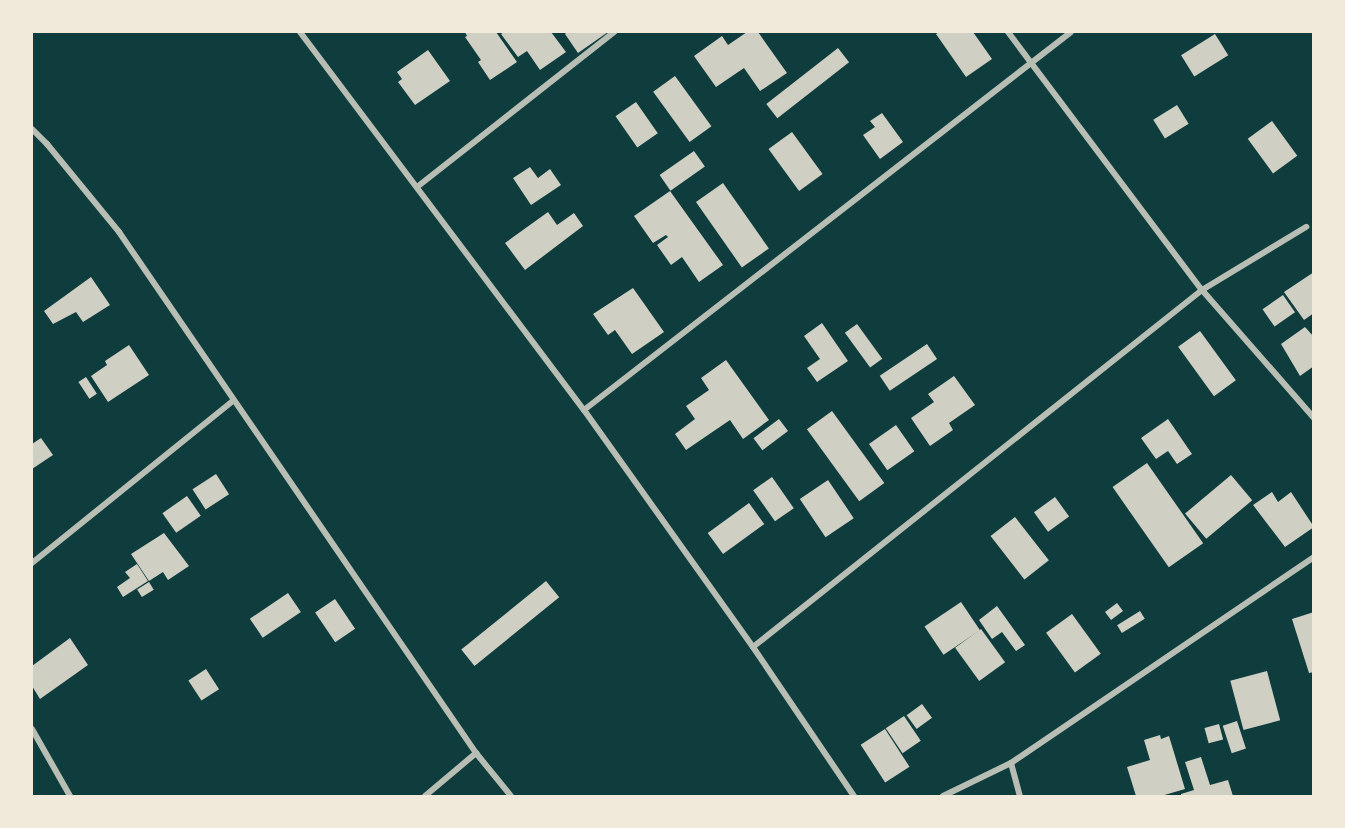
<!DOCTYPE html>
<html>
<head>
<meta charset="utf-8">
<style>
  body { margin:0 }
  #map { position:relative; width:1345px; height:828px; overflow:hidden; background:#0f3d3e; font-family:"Public Sans",sans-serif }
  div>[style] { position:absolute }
  .building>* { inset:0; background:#cfcfc3; transform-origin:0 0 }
  .minor>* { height:6px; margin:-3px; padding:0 3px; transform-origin:3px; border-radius:3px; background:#b8beb3 }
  span { translate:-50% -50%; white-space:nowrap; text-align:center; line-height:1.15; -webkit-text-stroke:6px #f1e9da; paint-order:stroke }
  .frame { position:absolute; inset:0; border:33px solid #f1e9da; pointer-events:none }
</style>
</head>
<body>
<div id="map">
  <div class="building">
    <div style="clip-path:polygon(465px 32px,496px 32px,517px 62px,490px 80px,478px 62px,481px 60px,465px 37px,467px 36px)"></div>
    <div style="clip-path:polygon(504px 32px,551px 32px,566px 52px,540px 70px,527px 51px,518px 57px,501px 34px)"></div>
    <div style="clip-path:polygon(567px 32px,608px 32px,578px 53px,565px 34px)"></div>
    <div style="clip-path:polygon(747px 32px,758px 32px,787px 73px,760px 91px,744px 68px,716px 87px,694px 56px,722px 36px,728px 45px)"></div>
    <div style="clip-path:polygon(939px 32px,973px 32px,992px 59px,966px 77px,936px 34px)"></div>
    <div style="left:1215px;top:34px;width:25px;height:40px;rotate:58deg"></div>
    <div style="left:838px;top:48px;width:18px;height:91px;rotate:52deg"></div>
    <div style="clip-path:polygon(428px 50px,450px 81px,415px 105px,398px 82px,402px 79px,397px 72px)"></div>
    <div style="left:675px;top:76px;width:62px;height:27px;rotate:54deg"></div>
    <div style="left:636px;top:102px;width:38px;height:25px;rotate:55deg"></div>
    <div style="left:1177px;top:105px;width:22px;height:28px;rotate:58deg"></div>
    <div style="clip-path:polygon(882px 113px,903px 142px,880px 159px,863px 135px,875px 127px,870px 121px)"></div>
    <div style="left:1272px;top:121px;width:43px;height:30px;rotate:54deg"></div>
    <div style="left:792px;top:132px;width:52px;height:29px;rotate:54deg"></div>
    <div style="left:694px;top:151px;width:19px;height:42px;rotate:55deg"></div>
    <div style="clip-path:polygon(530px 167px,538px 178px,550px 169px,561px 185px,531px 205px,513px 178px)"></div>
    <div style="left:723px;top:183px;width:80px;height:33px;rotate:55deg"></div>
    <div style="clip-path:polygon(670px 191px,723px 265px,699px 282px,682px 257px,671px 265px,657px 245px,668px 237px,666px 235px,653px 243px,634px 216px)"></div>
    <div style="clip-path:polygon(548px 212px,557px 225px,574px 213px,583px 226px,525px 270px,505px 243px)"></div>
    <div style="clip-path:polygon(1314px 272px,1314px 313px,1304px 320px,1284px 292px)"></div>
    <div style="clip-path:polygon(91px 277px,110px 305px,83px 322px,76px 312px,53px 324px,44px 311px)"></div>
    <div style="clip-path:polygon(633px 288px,664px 332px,632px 354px,615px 330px,608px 335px,593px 314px)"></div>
    <div style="left:1283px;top:295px;width:21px;height:25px;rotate:55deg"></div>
    <div style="clip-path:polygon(822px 323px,848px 361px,817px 382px,807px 368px,820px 359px,804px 336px)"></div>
    <div style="left:857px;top:324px;width:43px;height:15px;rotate:54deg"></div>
    <div style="clip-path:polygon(1305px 327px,1314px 337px,1314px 366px,1300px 376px,1281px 344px)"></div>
    <div style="left:1200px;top:331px;width:61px;height:27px;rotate:54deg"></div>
    <div style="left:927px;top:344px;width:18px;height:57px;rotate:56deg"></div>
    <div style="clip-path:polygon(129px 345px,149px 375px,108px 402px,91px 376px,107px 365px,105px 361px)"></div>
    <div style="clip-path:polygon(726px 360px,769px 420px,743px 439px,730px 420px,686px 450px,675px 434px,695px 419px,686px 406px,709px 390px,701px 378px)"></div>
    <div style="clip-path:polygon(954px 376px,975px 405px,949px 423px,953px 430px,930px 446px,911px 418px,934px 402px,928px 394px)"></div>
    <div style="left:86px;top:377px;width:20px;height:9px;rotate:57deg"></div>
    <div style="left:832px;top:411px;width:89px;height:31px;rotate:54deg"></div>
    <div style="left:779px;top:419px;width:15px;height:32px;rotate:53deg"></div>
    <div style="clip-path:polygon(1168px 419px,1192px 454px,1177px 464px,1168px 451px,1156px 459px,1141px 438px)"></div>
    <div style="left:896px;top:425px;width:32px;height:33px;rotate:55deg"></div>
    <div style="clip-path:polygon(41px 438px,53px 455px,32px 469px,32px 444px)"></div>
    <div style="left:1147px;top:463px;width:98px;height:42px;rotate:55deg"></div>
    <div style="left:216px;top:474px;width:24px;height:28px;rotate:57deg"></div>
    <div style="left:1231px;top:475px;width:33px;height:60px;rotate:50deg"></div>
    <div style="left:772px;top:477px;width:38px;height:23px;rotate:55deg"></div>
    <div style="left:828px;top:480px;width:46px;height:34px;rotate:56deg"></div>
    <div style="clip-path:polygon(1272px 492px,1278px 502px,1291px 492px,1314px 527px,1285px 547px,1253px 505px)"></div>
    <div style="left:187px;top:496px;width:24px;height:30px;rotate:55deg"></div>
    <div style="left:1055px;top:497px;width:24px;height:26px;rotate:54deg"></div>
    <div style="left:749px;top:503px;width:26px;height:51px;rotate:54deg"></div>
    <div style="left:1015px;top:517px;width:55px;height:31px;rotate:52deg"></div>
    <div style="clip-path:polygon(164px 533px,189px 566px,168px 580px,163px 572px,149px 581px,131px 554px)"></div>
    <div style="clip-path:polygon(137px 564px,148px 581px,123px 597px,117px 587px,130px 578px,125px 572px)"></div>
    <div style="left:546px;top:581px;width:21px;height:109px;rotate:51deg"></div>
    <div style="left:149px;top:582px;width:9px;height:14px;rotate:58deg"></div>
    <div style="left:288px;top:593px;width:23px;height:46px;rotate:56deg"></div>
    <div style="left:335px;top:599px;width:36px;height:24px;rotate:56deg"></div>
    <div style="left:961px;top:602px;width:34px;height:44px;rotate:56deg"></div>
    <div style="left:1117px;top:603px;width:10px;height:15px;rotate:53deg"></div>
    <div style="clip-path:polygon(997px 606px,1025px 645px,1016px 651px,1002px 632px,992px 639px,979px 620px)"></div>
    <div style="left:1140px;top:611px;width:9px;height:27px;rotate:58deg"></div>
    <div style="clip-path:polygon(1314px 612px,1314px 672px,1309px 673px,1292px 619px)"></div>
    <div style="left:1072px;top:614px;width:49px;height:32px;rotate:54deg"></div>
    <div style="left:981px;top:629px;width:41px;height:32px;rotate:54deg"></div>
    <div style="clip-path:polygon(70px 638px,88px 665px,40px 699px,32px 686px,32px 666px)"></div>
    <div style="left:206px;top:669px;width:24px;height:21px;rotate:57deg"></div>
    <div style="left:1267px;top:671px;width:51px;height:38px;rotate:75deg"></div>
    <div style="left:922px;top:704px;width:17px;height:19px;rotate:54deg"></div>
    <div style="left:904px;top:716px;width:30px;height:22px;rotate:56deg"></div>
    <div style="left:1237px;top:721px;width:29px;height:15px;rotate:72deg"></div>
    <div style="left:1219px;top:724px;width:16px;height:15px;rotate:75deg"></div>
    <div style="left:885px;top:729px;width:45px;height:29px;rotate:57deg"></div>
    <div style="clip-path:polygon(1160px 735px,1161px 739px,1169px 736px,1185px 789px,1161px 796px,1136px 796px,1127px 767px,1150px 760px,1144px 740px)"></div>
    <div style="clip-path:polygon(1201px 757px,1210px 785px,1228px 780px,1233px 796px,1181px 796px,1181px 794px,1194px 790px,1185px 762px)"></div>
  </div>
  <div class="minor">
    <div style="left:300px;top:32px;width:473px;rotate:53.1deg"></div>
    <div style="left:584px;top:410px;width:291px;rotate:54.5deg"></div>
    <div style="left:753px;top:647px;width:180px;rotate:55.9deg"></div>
    <div style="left:1008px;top:32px;width:323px;rotate:53.1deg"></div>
    <div style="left:1202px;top:290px;width:170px;rotate:48.8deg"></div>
    <div style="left:32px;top:129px;width:21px;rotate:45deg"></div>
    <div style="left:47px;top:144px;width:114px;rotate:50.7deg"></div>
    <div style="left:119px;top:232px;width:632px;rotate:55.58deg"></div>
    <div style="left:476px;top:753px;width:55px;rotate:50.9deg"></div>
    <div style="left:417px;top:187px;width:251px;rotate:-38.2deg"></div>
    <div style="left:584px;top:410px;width:616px;rotate:-37.82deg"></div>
    <div style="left:32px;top:563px;width:258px;rotate:-38.9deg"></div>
    <div style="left:753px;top:647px;width:574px;rotate:-38.49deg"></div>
    <div style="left:1202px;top:290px;width:122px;rotate:-31.2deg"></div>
    <div style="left:32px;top:729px;width:77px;rotate:60.4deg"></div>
    <div style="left:1011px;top:763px;width:34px;rotate:75deg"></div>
    <div style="left:425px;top:796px;width:67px;rotate:-40.1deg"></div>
    <div style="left:943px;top:796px;width:76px;rotate:-25.9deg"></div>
    <div style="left:1011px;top:763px;width:366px;rotate:-34.2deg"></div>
  </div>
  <div class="frame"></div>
</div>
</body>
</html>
